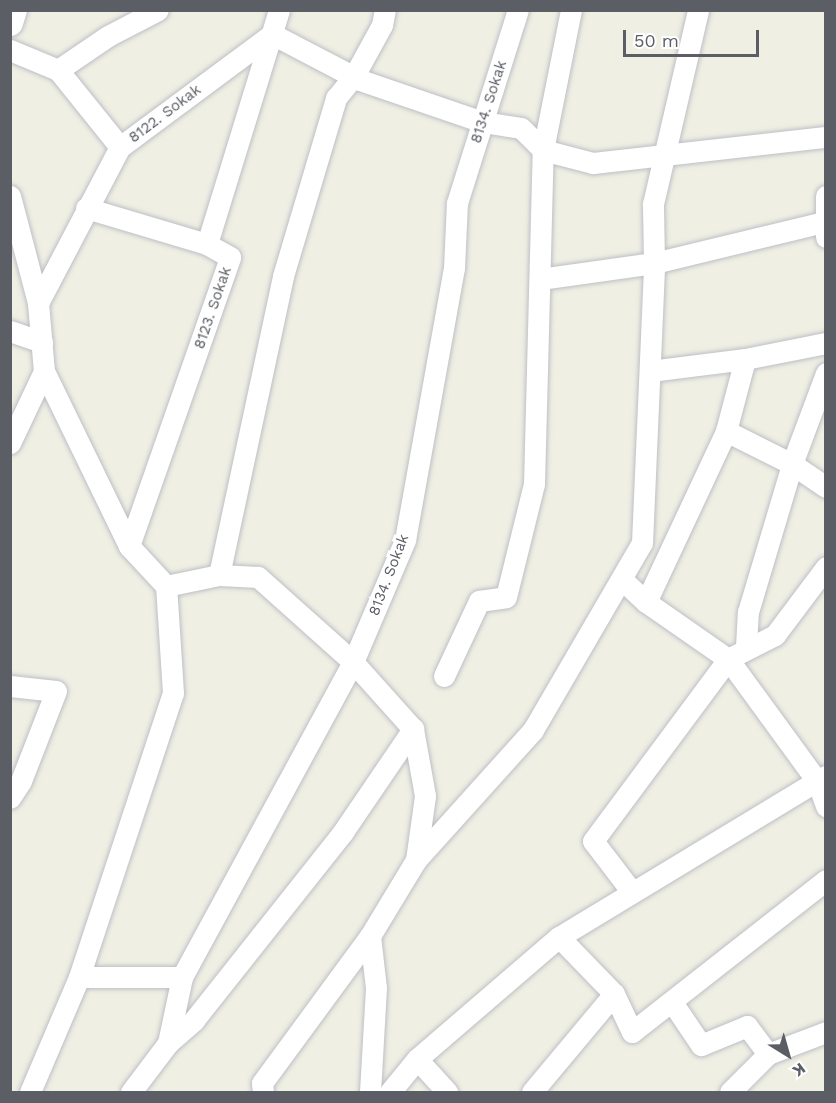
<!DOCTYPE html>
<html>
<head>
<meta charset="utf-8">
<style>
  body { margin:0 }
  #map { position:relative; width:836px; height:1103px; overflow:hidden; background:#efefe3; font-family:"Work Sans",sans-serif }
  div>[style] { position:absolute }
  .roads { filter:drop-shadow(0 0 2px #bdbfc6) drop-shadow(0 0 2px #bdbfc6) }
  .minor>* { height:21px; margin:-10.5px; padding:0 10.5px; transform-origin:10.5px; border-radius:10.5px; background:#fff }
  .tertiary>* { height:26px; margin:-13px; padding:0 13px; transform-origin:13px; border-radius:13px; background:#fff }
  span { translate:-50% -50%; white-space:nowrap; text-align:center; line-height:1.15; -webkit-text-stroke:6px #fff; paint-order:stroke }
  .street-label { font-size:15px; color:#5b5e65 }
  .frame { position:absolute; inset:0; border:12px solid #5b5e65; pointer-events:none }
  .north { position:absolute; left:758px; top:1025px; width:60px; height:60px; -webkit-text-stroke:4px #fff; paint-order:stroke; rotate:143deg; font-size:16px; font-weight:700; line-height:24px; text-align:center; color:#5b5e65 }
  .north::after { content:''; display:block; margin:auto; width:21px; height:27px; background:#5b5e65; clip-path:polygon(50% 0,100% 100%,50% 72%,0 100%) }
  .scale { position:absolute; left:623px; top:30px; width:136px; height:27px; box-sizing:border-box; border:3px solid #5b5e65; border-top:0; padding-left:8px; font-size:18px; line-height:21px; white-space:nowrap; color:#5b5e65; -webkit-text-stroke:4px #fff; paint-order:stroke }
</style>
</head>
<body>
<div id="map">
  <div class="roads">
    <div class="minor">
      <div style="left:10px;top:50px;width:52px;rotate:22.6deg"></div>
      <div style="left:58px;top:70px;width:99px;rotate:51.2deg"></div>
      <div style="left:120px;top:147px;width:189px;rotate:-36.6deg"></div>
      <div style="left:272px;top:34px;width:99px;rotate:27.6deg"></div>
      <div style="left:360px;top:80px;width:130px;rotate:18.9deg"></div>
      <div style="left:483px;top:122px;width:38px;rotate:9deg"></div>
      <div style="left:521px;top:128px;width:31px;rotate:45deg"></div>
      <div style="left:543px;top:150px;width:52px;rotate:14.6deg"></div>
      <div style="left:593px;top:163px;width:234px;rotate:-6.4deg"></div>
      <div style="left:58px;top:70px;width:60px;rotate:-34.2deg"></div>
      <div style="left:108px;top:36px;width:56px;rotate:-27.5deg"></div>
      <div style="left:10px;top:196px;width:111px;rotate:75.3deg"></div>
      <div style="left:38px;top:303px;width:68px;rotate:85deg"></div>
      <div style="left:44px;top:371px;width:195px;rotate:64.1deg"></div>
      <div style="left:129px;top:546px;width:54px;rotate:47.2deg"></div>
      <div style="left:166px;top:586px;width:54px;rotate:-11.7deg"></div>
      <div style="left:219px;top:575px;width:39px;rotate:3deg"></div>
      <div style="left:258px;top:577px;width:127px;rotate:41.8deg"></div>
      <div style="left:353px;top:662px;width:90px;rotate:48.2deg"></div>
      <div style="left:413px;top:729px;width:68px;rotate:79.8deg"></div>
      <div style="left:425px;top:796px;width:65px;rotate:98deg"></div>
      <div style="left:416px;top:860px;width:89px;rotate:121.2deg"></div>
      <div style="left:370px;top:936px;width:52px;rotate:83.4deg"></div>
      <div style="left:376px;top:988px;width:104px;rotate:93.3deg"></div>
      <div style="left:826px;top:196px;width:41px;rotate:90deg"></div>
      <div style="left:86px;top:208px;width:126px;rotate:16.6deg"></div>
      <div style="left:540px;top:279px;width:115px;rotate:-8deg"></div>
      <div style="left:654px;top:263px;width:174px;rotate:-13.6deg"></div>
      <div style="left:38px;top:303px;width:176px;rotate:-62.3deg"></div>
      <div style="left:10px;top:331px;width:34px;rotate:19deg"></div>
      <div style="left:650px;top:371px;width:96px;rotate:-7.2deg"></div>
      <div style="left:745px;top:359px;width:83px;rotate:-11.2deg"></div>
      <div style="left:726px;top:431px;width:74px;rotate:26.6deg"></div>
      <div style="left:792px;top:464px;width:41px;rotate:34.1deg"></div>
      <div style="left:10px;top:443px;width:80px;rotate:-64.7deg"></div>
      <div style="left:129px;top:546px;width:306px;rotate:-70.7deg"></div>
      <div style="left:230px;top:257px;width:26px;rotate:-151deg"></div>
      <div style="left:207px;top:244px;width:245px;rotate:-72.9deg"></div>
      <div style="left:219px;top:575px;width:306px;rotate:-77.9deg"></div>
      <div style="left:283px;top:276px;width:186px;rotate:-73.4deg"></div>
      <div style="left:336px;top:98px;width:28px;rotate:-51deg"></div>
      <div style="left:354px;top:76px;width:58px;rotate:-61.2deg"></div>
      <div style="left:382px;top:25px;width:15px;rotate:-79deg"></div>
      <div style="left:646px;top:602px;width:189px;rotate:-64.9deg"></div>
      <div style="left:726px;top:431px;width:74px;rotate:-75.2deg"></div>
      <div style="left:746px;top:647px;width:35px;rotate:-87deg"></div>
      <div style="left:748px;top:612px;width:154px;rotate:-73.4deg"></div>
      <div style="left:792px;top:464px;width:97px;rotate:-69.5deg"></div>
      <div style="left:444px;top:676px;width:83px;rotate:-65deg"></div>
      <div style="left:479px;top:601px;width:27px;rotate:-8deg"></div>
      <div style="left:506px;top:597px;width:116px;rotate:-76.1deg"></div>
      <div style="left:534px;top:484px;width:334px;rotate:-88.5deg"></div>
      <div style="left:543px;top:150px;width:143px;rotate:-78.7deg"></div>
      <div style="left:10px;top:686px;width:46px;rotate:6.2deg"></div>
      <div style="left:56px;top:691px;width:97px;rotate:111.3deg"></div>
      <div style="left:21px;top:781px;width:20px;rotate:123deg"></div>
      <div style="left:826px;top:776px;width:10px;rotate:151deg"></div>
      <div style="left:817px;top:781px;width:27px;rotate:70deg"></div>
      <div style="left:416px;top:860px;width:175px;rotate:-48deg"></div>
      <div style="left:533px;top:730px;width:216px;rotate:-59.8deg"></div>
      <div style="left:642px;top:543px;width:280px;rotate:-87.5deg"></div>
      <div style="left:654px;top:263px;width:59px;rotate:-91deg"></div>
      <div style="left:653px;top:204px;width:199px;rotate:-76.9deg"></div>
      <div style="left:632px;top:892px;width:64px;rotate:-127.4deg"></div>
      <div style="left:593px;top:841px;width:227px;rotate:-53.4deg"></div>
      <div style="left:728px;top:659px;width:53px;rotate:-27.1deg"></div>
      <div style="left:775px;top:635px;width:85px;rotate:-53.1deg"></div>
      <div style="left:559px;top:937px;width:79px;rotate:46deg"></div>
      <div style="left:614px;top:994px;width:42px;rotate:64.7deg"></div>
      <div style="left:632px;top:1032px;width:246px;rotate:-38.1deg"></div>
      <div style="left:79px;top:977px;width:103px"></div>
      <div style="left:672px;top:1002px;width:52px;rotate:56deg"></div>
      <div style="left:701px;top:1045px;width:50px;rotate:-22.4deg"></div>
      <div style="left:747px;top:1026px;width:35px;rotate:53deg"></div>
      <div style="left:168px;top:1043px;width:35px;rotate:-41deg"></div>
      <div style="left:194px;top:1020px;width:240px;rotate:-51.6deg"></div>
      <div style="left:343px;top:832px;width:125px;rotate:-55.8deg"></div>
      <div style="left:417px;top:1059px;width:45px;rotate:47.7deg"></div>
      <div style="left:30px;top:1092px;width:125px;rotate:-66.9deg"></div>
      <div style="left:79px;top:977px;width:299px;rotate:-71.7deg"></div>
      <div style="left:173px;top:693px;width:107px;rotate:-93.7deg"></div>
      <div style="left:131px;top:1092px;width:61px;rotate:-52.9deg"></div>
      <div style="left:168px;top:1043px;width:67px;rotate:-78deg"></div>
      <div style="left:182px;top:977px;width:358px;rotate:-61.5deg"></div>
      <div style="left:353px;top:662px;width:133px;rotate:-66.9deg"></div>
      <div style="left:405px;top:540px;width:276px;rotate:-79.8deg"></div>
      <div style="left:454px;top:268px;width:65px;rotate:-87.4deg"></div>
      <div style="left:457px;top:203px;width:202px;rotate:-72.5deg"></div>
      <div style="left:263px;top:1092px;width:9px;rotate:-96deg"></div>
      <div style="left:262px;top:1083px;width:182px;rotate:-53.7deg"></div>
      <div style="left:390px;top:1092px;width:43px;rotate:-50.7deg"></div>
      <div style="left:417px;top:1059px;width:187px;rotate:-40.7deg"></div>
      <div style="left:559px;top:937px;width:301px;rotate:-31.2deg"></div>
      <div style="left:817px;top:781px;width:151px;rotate:-126.1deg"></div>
      <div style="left:728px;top:659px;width:100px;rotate:-145.2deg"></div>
      <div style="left:646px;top:602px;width:33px;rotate:-137deg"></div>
      <div style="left:532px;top:1092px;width:128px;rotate:-50.1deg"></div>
      <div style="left:730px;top:1092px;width:54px;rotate:-45deg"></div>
      <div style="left:768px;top:1054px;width:62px;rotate:-20.8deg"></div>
    </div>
    <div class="tertiary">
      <div style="left:10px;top:23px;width:14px;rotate:-73deg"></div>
    </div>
  </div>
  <div class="street-label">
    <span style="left:489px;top:102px;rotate:-72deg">8134. Sokak</span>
    <span style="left:165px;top:114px;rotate:-37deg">8122. Sokak</span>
    <span style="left:213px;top:308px;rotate:-71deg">8123. Sokak</span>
    <span style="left:389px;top:575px;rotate:-69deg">8134. Sokak</span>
  </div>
  <div class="frame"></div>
  <div class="north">K</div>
  <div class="scale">50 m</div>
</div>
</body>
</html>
